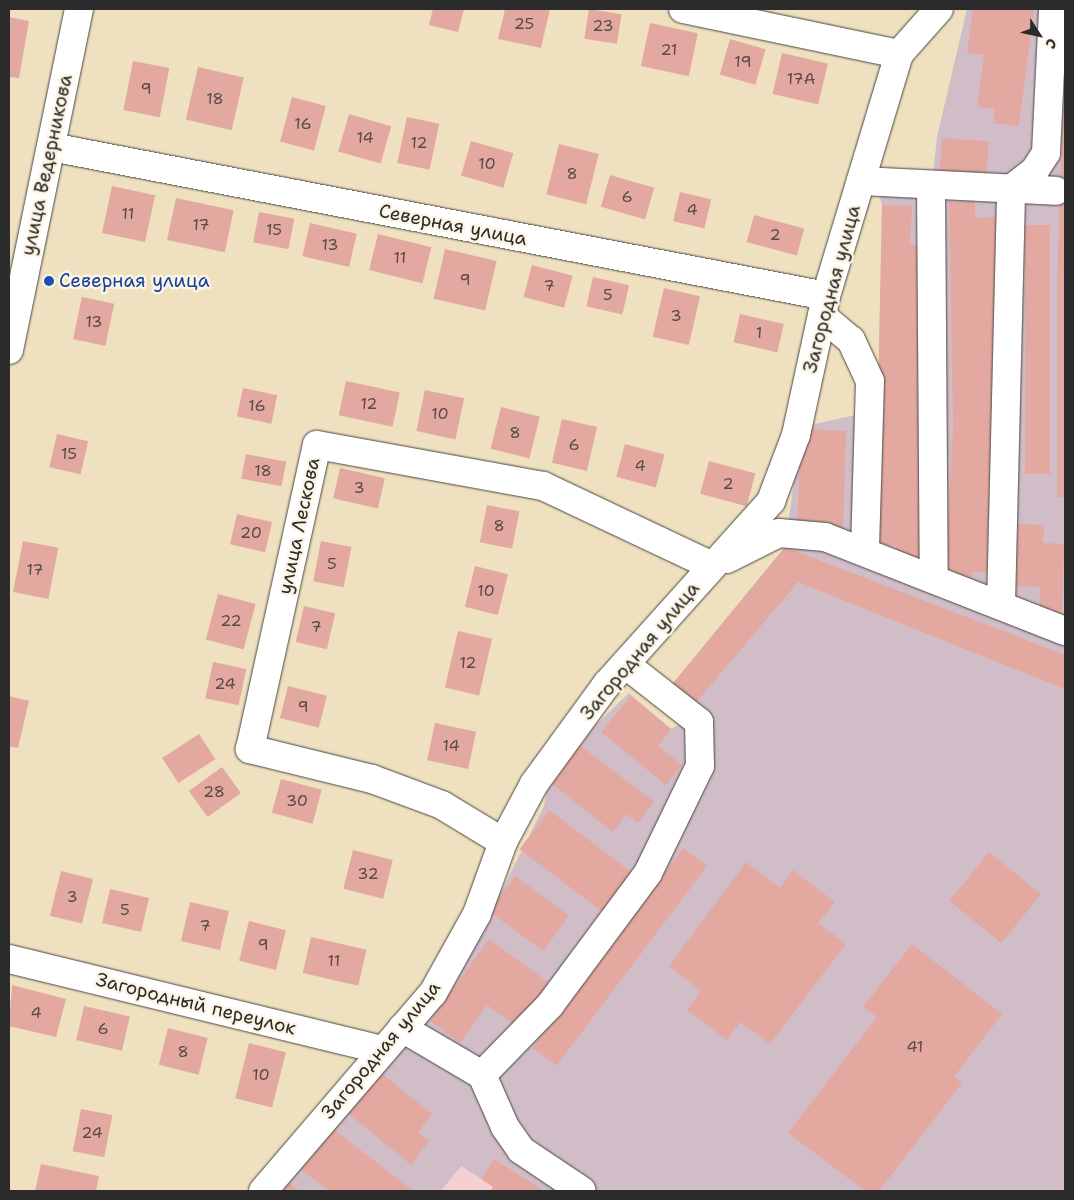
<!DOCTYPE html>
<html>
<head>
<meta charset="utf-8">
<style>
  body { margin:0 }
  #map { position:relative; width:1074px; height:1200px; overflow:hidden; background:#efe0bf; font-family:"Shantell Sans",sans-serif }
  div>[style] { position:absolute }
  .built>* { inset:0; background:#f6cfd5 }
  .industrial>* { inset:0; background:#d1bdc8 }
  .building>* { inset:0; background:#e3a9a0; transform-origin:0 0 }
  .roads { filter:drop-shadow(0 0 1px #484641) drop-shadow(0 0 1px #484641) }
  .minor>* { height:28px; margin:-14px; padding:0 14px; transform-origin:14px; border-radius:14px; background:#fff }
  .dots>* { width:14px; height:14px; translate:-50% -50%; box-sizing:border-box; border:2px solid #fcf5e5; border-radius:50% }
  span { translate:-50% -50%; white-space:nowrap; text-align:center; line-height:1.15; -webkit-text-stroke:5px #fcf5e5; paint-order:stroke }
  .number-label { font-size:16px; color:#594a48 }
  .number-label span { -webkit-text-stroke-width:0 }
  .street-label { font-size:19px; color:#2b2b2b }
  .transit-label { font-size:19px; color:#164399 }
  .left { translate:0 -50%; text-align:left }
  .frame { position:absolute; inset:0; border:10px solid #2b2b2b; pointer-events:none }
  .north { position:absolute; left:1014px; top:10px; width:50px; height:50px; -webkit-text-stroke:4px #fcf5e5; paint-order:stroke; rotate:125deg; font-size:14px; font-weight:700; line-height:20px; text-align:center; color:#2b2b2b }
  .north::after { content:''; display:block; margin:auto; width:18px; height:22px; background:#2b2b2b; clip-path:polygon(50% 0,100% 100%,50% 72%,0 100%) }
</style>
</head>
<body>
<div id="map">
  <div class="built">
    <div style="clip-path:polygon(461px 1166px,500px 1191px,441px 1191px)"></div>
  </div>
  <div class="industrial">
    <div style="clip-path:polygon(967px 9px,1065px 9px,1065px 1191px,500px 1191px,461px 1166px,441px 1191px,279px 1191px,426px 1021px,464px 966px,544px 806px,548px 781px,577px 743px,629px 693px,671px 729px,700px 713px,670px 687px,785px 547px,797px 460px,806px 426px,878px 410px,882px 205px,877px 184px,932px 184px,937px 137px)"></div>
  </div>
  <div class="building">
    <div style="clip-path:polygon(433px 9px,464px 9px,458px 32px,429px 25px)"></div>
    <div style="clip-path:polygon(505px 9px,550px 9px,541px 48px,498px 39px)"></div>
    <div style="left:589px;top:9px;width:33px;height:30px;rotate:9deg"></div>
    <div style="clip-path:polygon(973px 9px,1034px 9px,1019px 126px,993px 123px,995px 109px,977px 107px,984px 55px,967px 53px)"></div>
    <div style="clip-path:polygon(9px 17px,29px 21px,19px 78px,9px 77px)"></div>
    <div style="left:650px;top:23px;width:49px;height:44px;rotate:12deg"></div>
    <div style="left:730px;top:39px;width:37px;height:37px;rotate:16deg"></div>
    <div style="left:782px;top:53px;width:47px;height:42px;rotate:13deg"></div>
    <div style="left:133px;top:61px;width:37px;height:50px;rotate:11deg"></div>
    <div style="left:198px;top:67px;width:47px;height:54px;rotate:13deg"></div>
    <div style="clip-path:polygon(1064px 80px,1065px 497px,1057px 497px,1057px 280px)"></div>
    <div style="left:292px;top:97px;width:35px;height:46px;rotate:15deg"></div>
    <div style="left:349px;top:114px;width:44px;height:39px;rotate:16deg"></div>
    <div style="left:407px;top:117px;width:33px;height:47px;rotate:12deg"></div>
    <div style="left:942px;top:138px;width:47px;height:45px;rotate:4deg"></div>
    <div style="left:471px;top:141px;width:44px;height:36px;rotate:16deg"></div>
    <div style="left:559px;top:144px;width:41px;height:52px;rotate:14deg"></div>
    <div style="left:610px;top:175px;width:46px;height:33px;rotate:16deg"></div>
    <div style="left:112px;top:186px;width:44px;height:48px;rotate:12deg"></div>
    <div style="left:680px;top:192px;width:32px;height:30px;rotate:13deg"></div>
    <div style="left:176px;top:198px;width:59px;height:43px;rotate:12deg"></div>
    <div style="clip-path:polygon(949px 202px,975px 202px,975px 218px,998px 217px,993px 573px,972px 572px,971px 580px,945px 577px,953px 426px)"></div>
    <div style="clip-path:polygon(882px 205px,912px 206px,910px 245px,929px 246px,922px 562px,895px 562px,896px 546px,875px 545px)"></div>
    <div style="left:259px;top:212px;width:36px;height:31px;rotate:11deg"></div>
    <div style="left:754px;top:215px;width:52px;height:28px;rotate:15deg"></div>
    <div style="left:310px;top:223px;width:48px;height:34px;rotate:13deg"></div>
    <div style="left:1025px;top:225px;width:25px;height:249px"></div>
    <div style="left:378px;top:234px;width:55px;height:37px;rotate:14deg"></div>
    <div style="left:445px;top:249px;width:53px;height:51px;rotate:13deg"></div>
    <div style="left:532px;top:265px;width:42px;height:33px;rotate:15deg"></div>
    <div style="left:593px;top:277px;width:37px;height:30px;rotate:13deg"></div>
    <div style="left:664px;top:288px;width:37px;height:50px;rotate:13deg"></div>
    <div style="left:82px;top:297px;width:33px;height:43px;rotate:12deg"></div>
    <div style="left:740px;top:314px;width:45px;height:29px;rotate:13deg"></div>
    <div style="left:346px;top:381px;width:55px;height:35px;rotate:12deg"></div>
    <div style="left:243px;top:388px;width:35px;height:29px;rotate:12deg"></div>
    <div style="left:425px;top:390px;width:40px;height:42px;rotate:12deg"></div>
    <div style="left:501px;top:407px;width:40px;height:43px;rotate:14deg"></div>
    <div style="left:562px;top:419px;width:36px;height:45px;rotate:13deg"></div>
    <div style="clip-path:polygon(807px 429px,846px 431px,843px 533px,797px 530px,800px 457px)"></div>
    <div style="left:57px;top:434px;width:32px;height:34px;rotate:13deg"></div>
    <div style="left:625px;top:444px;width:41px;height:34px;rotate:15deg"></div>
    <div style="left:246px;top:454px;width:41px;height:25px;rotate:11deg"></div>
    <div style="left:709px;top:461px;width:48px;height:34px;rotate:15deg"></div>
    <div style="left:340px;top:468px;width:46px;height:31px;rotate:13deg"></div>
    <div style="left:487px;top:505px;width:33px;height:38px;rotate:11deg"></div>
    <div style="left:237px;top:514px;width:36px;height:31px;rotate:13deg"></div>
    <div style="clip-path:polygon(1018px 524px,1044px 525px,1043px 543px,1064px 544px,1062px 615px,1039px 615px,1040px 587px,1015px 586px)"></div>
    <div style="left:23px;top:541px;width:36px;height:52px;rotate:11deg"></div>
    <div style="left:321px;top:541px;width:31px;height:41px;rotate:11deg"></div>
    <div style="clip-path:polygon(785px 547px,1065px 655px,1065px 689px,798px 582px,694px 705px,670px 687px)"></div>
    <div style="left:475px;top:566px;width:34px;height:42px;rotate:14deg"></div>
    <div style="left:218px;top:594px;width:39px;height:47px;rotate:15deg"></div>
    <div style="left:304px;top:606px;width:32px;height:37px;rotate:13deg"></div>
    <div style="left:458px;top:631px;width:35px;height:58px;rotate:13deg"></div>
    <div style="left:213px;top:662px;width:34px;height:37px;rotate:12deg"></div>
    <div style="left:288px;top:686px;width:40px;height:33px;rotate:14deg"></div>
    <div style="clip-path:polygon(9px 696px,29px 701px,18px 748px,9px 746px)"></div>
    <div style="clip-path:polygon(631px 696px,671px 729px,658px 746px,682px 765px,666px 785px,601px 732px)"></div>
    <div style="left:435px;top:723px;width:42px;height:38px;rotate:12deg"></div>
    <div style="left:199px;top:734px;width:30px;height:44px;rotate:57deg"></div>
    <div style="clip-path:polygon(577px 743px,654px 802px,638px 823px,626px 814px,613px 832px,548px 781px)"></div>
    <div style="left:222px;top:767px;width:32px;height:41px;rotate:54deg"></div>
    <div style="left:281px;top:779px;width:42px;height:35px;rotate:15deg"></div>
    <div style="left:549px;top:810px;width:106px;height:49px;rotate:37deg"></div>
    <div style="left:683px;top:848px;width:30px;height:250px;rotate:37deg"></div>
    <div style="left:353px;top:850px;width:41px;height:40px;rotate:14deg"></div>
    <div style="left:989px;top:852px;width:67px;height:63px;rotate:39deg"></div>
    <div style="clip-path:polygon(746px 862px,780px 888px,793px 870px,835px 902px,818px 923px,846px 944px,770px 1044px,740px 1022px,727px 1040px,687px 1010px,701px 991px,669px 966px)"></div>
    <div style="left:61px;top:871px;width:33px;height:46px;rotate:14deg"></div>
    <div style="left:515px;top:876px;width:67px;height:44px;rotate:36deg"></div>
    <div style="left:110px;top:889px;width:40px;height:35px;rotate:13deg"></div>
    <div style="left:190px;top:902px;width:40px;height:40px;rotate:13deg"></div>
    <div style="left:249px;top:921px;width:38px;height:41px;rotate:14deg"></div>
    <div style="left:311px;top:937px;width:57px;height:37px;rotate:13deg"></div>
    <div style="clip-path:polygon(489px 939px,552px 985px,520px 1029px,487px 1005px,460px 1043px,430px 1021px)"></div>
    <div style="clip-path:polygon(912px 944px,1002px 1014px,954px 1077px,962px 1083px,879px 1191px,865px 1191px,788px 1133px,877px 1017px,863px 1007px)"></div>
    <div style="clip-path:polygon(12px 985px,66px 999px,56px 1037px,9px 1026px)"></div>
    <div style="left:84px;top:1006px;width:47px;height:35px;rotate:13deg"></div>
    <div style="left:168px;top:1028px;width:41px;height:38px;rotate:14deg"></div>
    <div style="left:249px;top:1043px;width:38px;height:57px;rotate:14deg"></div>
    <div style="clip-path:polygon(381px 1073px,432px 1114px,418px 1132px,429px 1141px,411px 1165px,348px 1113px)"></div>
    <div style="left:81px;top:1109px;width:32px;height:43px;rotate:11deg"></div>
    <div style="clip-path:polygon(332px 1128px,412px 1190px,411px 1191px,329px 1191px,300px 1169px)"></div>
    <div style="clip-path:polygon(494px 1159px,544px 1191px,490px 1191px,493px 1187px,481px 1179px)"></div>
    <div style="clip-path:polygon(41px 1164px,99px 1176px,96px 1191px,35px 1191px)"></div>
    <div style="clip-path:polygon(289px 1183px,299px 1191px,283px 1191px)"></div>
  </div>
  <div class="roads">
    <div class="minor">
      <div style="left:683px;top:9px;width:221px;rotate:11.8deg"></div>
      <div style="left:51px;top:147px;width:789px;rotate:10.88deg"></div>
      <div style="left:861px;top:181px;width:195px;rotate:2.9deg"></div>
      <div style="left:931px;top:185px;width:392px;rotate:89.6deg"></div>
      <div style="left:822px;top:316px;width:38px;rotate:40deg"></div>
      <div style="left:851px;top:340px;width:45px;rotate:65.1deg"></div>
      <div style="left:870px;top:381px;width:171px;rotate:91.7deg"></div>
      <div style="left:9px;top:350px;width:348px;rotate:-78.4deg"></div>
      <div style="left:727px;top:559px;width:58px;rotate:-26.6deg"></div>
      <div style="left:779px;top:533px;width:46px;rotate:5deg"></div>
      <div style="left:825px;top:537px;width:258px;rotate:21.4deg"></div>
      <div style="left:1001px;top:604px;width:415px;rotate:-88.6deg"></div>
      <div style="left:1011px;top:189px;width:31px;rotate:-38deg"></div>
      <div style="left:1035px;top:170px;width:20px;rotate:-57deg"></div>
      <div style="left:1046px;top:153px;width:144px;rotate:-87.2deg"></div>
      <div style="left:503px;top:842px;width:71px;rotate:-148.8deg"></div>
      <div style="left:442px;top:805px;width:75px;rotate:-159.6deg"></div>
      <div style="left:372px;top:779px;width:126px;rotate:-166.2deg"></div>
      <div style="left:250px;top:749px;width:311px;rotate:-77.6deg"></div>
      <div style="left:317px;top:445px;width:230px;rotate:10.3deg"></div>
      <div style="left:543px;top:486px;width:187px;rotate:25.3deg"></div>
      <div style="left:9px;top:959px;width:385px;rotate:13.7deg"></div>
      <div style="left:402px;top:1028px;width:93px;rotate:30.4deg"></div>
      <div style="left:482px;top:1075px;width:98px;rotate:-45.8deg"></div>
      <div style="left:550px;top:1005px;width:164px;rotate:-53.4deg"></div>
      <div style="left:648px;top:873px;width:119px;rotate:-64.1deg"></div>
      <div style="left:700px;top:766px;width:44px;rotate:-91.3deg"></div>
      <div style="left:699px;top:722px;width:94px;rotate:-141.9deg"></div>
      <div style="left:482px;top:1075px;width:57px;rotate:66.1deg"></div>
      <div style="left:505px;top:1127px;width:28px;rotate:55deg"></div>
      <div style="left:521px;top:1150px;width:73px;rotate:33.9deg"></div>
      <div style="left:263px;top:1191px;width:261px;rotate:-49.4deg"></div>
      <div style="left:433px;top:993px;width:90px;rotate:-60.9deg"></div>
      <div style="left:477px;top:914px;width:77px;rotate:-70.1deg"></div>
      <div style="left:503px;top:842px;width:66px;rotate:-61.9deg"></div>
      <div style="left:534px;top:784px;width:124px;rotate:-53.9deg"></div>
      <div style="left:607px;top:684px;width:246px;rotate:-48.1deg"></div>
      <div style="left:771px;top:501px;width:71px;rotate:-69.3deg"></div>
      <div style="left:796px;top:435px;width:142px;rotate:-77.8deg"></div>
      <div style="left:826px;top:296px;width:253px;rotate:-73.2deg"></div>
      <div style="left:899px;top:54px;width:60px;rotate:-48.4deg"></div>
    </div>
  </div>
  <div class="dots">
    <div style="left:49px;top:281px;background:#1a4fb4"></div>
  </div>
  <div class="number-label">
    <span style="left:524px;top:24px">25</span>
    <span style="left:603px;top:26px">23</span>
    <span style="left:669px;top:50px">21</span>
    <span style="left:743px;top:62px">19</span>
    <span style="left:801px;top:79px">17А</span>
    <span style="left:146px;top:89px">9</span>
    <span style="left:215px;top:99px">18</span>
    <span style="left:303px;top:124px">16</span>
    <span style="left:365px;top:138px">14</span>
    <span style="left:419px;top:143px">12</span>
    <span style="left:487px;top:164px">10</span>
    <span style="left:572px;top:174px">8</span>
    <span style="left:627px;top:197px">6</span>
    <span style="left:692px;top:210px">4</span>
    <span style="left:128px;top:214px">11</span>
    <span style="left:201px;top:225px">17</span>
    <span style="left:274px;top:230px">15</span>
    <span style="left:775px;top:235px">2</span>
    <span style="left:330px;top:245px">13</span>
    <span style="left:400px;top:258px">11</span>
    <span style="left:465px;top:280px">9</span>
    <span style="left:549px;top:286px">7</span>
    <span style="left:608px;top:295px">5</span>
    <span style="left:676px;top:316px">3</span>
    <span style="left:94px;top:322px">13</span>
    <span style="left:759px;top:333px">1</span>
    <span style="left:369px;top:404px">12</span>
    <span style="left:257px;top:406px">16</span>
    <span style="left:440px;top:414px">10</span>
    <span style="left:515px;top:433px">8</span>
    <span style="left:574px;top:445px">6</span>
    <span style="left:69px;top:454px">15</span>
    <span style="left:640px;top:466px">4</span>
    <span style="left:263px;top:471px">18</span>
    <span style="left:728px;top:484px">2</span>
    <span style="left:359px;top:488px">3</span>
    <span style="left:499px;top:526px">8</span>
    <span style="left:251px;top:533px">20</span>
    <span style="left:332px;top:564px">5</span>
    <span style="left:35px;top:570px">17</span>
    <span style="left:486px;top:591px">10</span>
    <span style="left:231px;top:621px">22</span>
    <span style="left:316px;top:627px">7</span>
    <span style="left:468px;top:663px">12</span>
    <span style="left:225px;top:684px">24</span>
    <span style="left:303px;top:707px">9</span>
    <span style="left:451px;top:746px">14</span>
    <span style="left:214px;top:792px">28</span>
    <span style="left:297px;top:801px">30</span>
    <span style="left:368px;top:874px">32</span>
    <span style="left:72px;top:897px">3</span>
    <span style="left:125px;top:910px">5</span>
    <span style="left:205px;top:926px">7</span>
    <span style="left:263px;top:945px">9</span>
    <span style="left:334px;top:961px">11</span>
    <span style="left:36px;top:1013px">4</span>
    <span style="left:103px;top:1029px">6</span>
    <span style="left:915px;top:1047px">41</span>
    <span style="left:183px;top:1052px">8</span>
    <span style="left:261px;top:1075px">10</span>
    <span style="left:92px;top:1133px">24</span>
  </div>
  <div class="street-label">
    <span style="left:47px;top:165px;rotate:-78deg">улица Ведерникова</span>
    <span style="left:453px;top:225px;rotate:11deg">Северная улица</span>
    <span style="left:832px;top:289px;rotate:-75deg">Загородная улица</span>
    <span style="left:299px;top:526px;rotate:-78deg">улица Лескова</span>
    <span style="left:640px;top:651px;rotate:-50deg">Загородная улица</span>
    <span style="left:196px;top:1004px;rotate:14deg">Загородный переулок</span>
    <span style="left:381px;top:1050px;rotate:-50deg">Загородная улица</span>
  </div>
  <div class="transit-label">
    <span class="left" style="left:59px;top:281px">Северная улица</span>
  </div>
  <div class="frame"></div>
  <div class="north">С</div>
</div>
</body>
</html>
